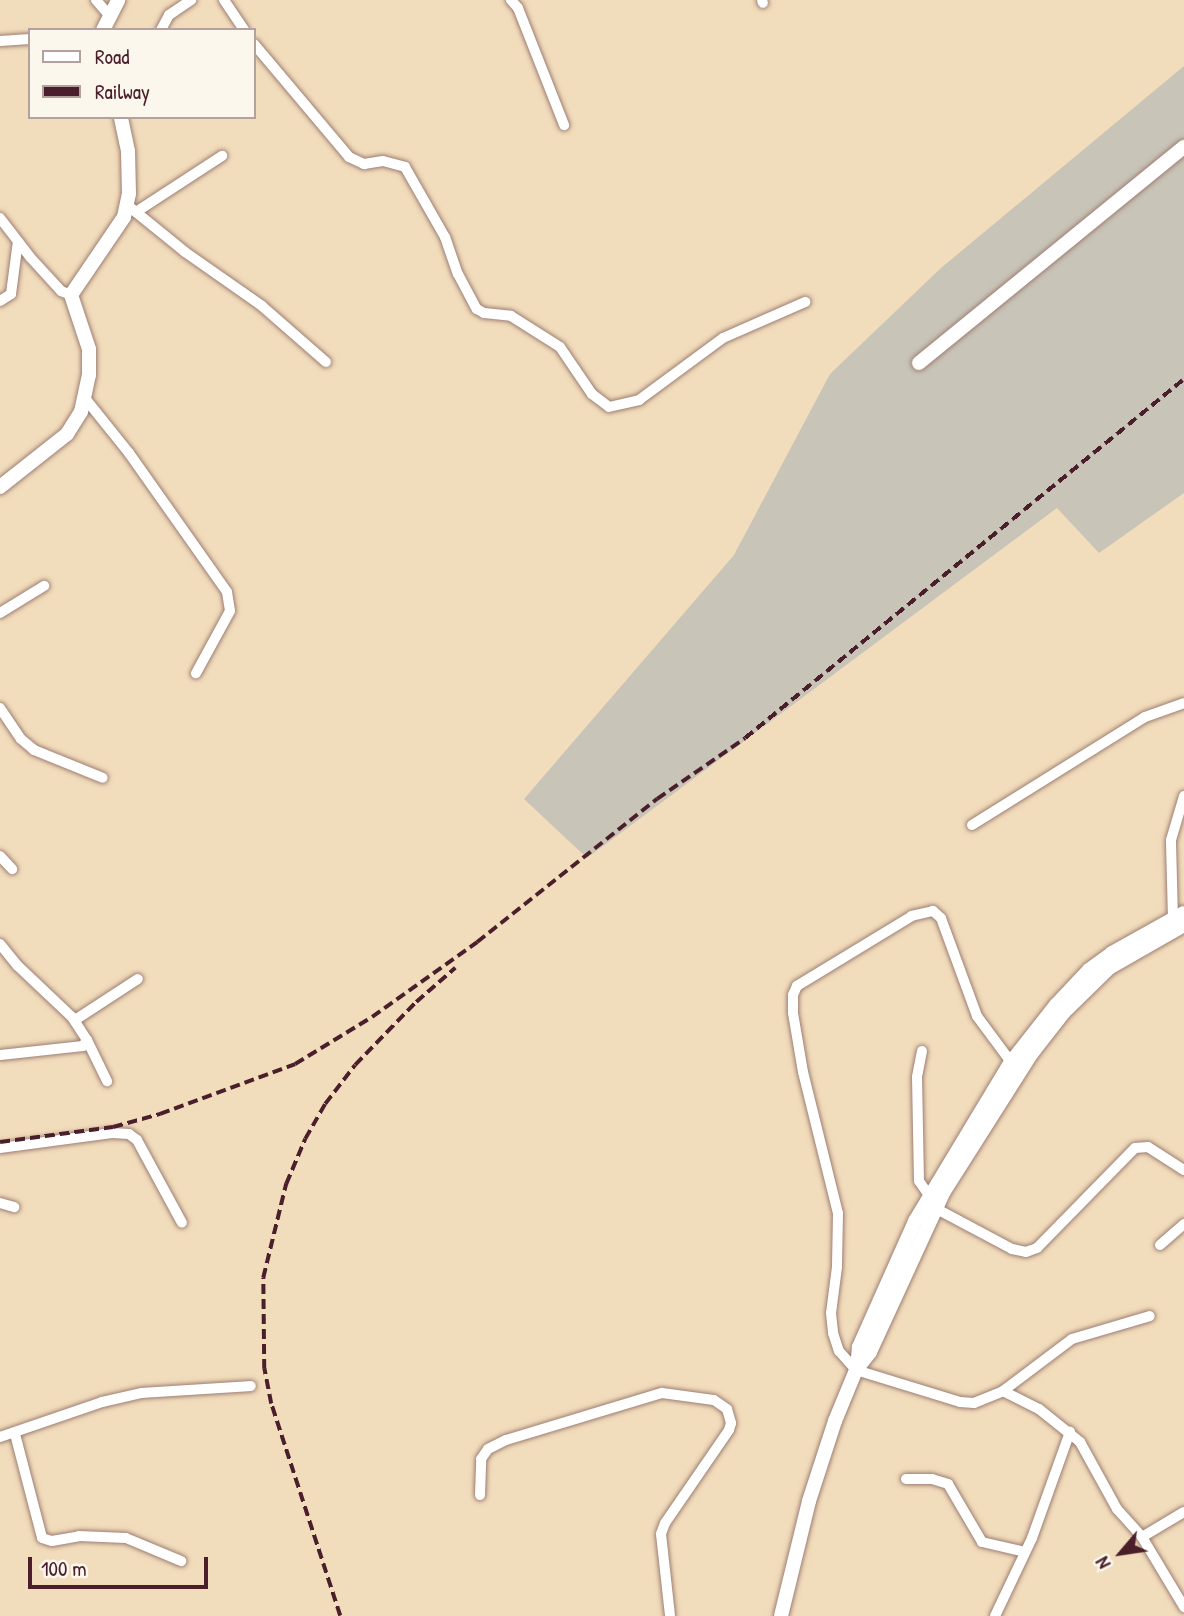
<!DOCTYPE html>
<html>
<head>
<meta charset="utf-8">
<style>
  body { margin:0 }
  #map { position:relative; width:1184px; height:1616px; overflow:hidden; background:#f1dcbb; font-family:"Patrick Hand",sans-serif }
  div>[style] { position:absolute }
  .industrial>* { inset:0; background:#c8c4b8 }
  .roads { filter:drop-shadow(0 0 2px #9e7e73) drop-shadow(0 0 2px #9e7e73) }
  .minor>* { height:10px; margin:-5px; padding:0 5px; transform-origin:5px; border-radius:5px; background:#fff }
  .tertiary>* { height:14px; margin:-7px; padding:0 7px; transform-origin:7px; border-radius:7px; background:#fff }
  .rail>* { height:3.5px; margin-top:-1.75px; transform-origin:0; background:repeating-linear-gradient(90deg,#4a1f2b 0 10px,transparent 0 15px) }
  span { translate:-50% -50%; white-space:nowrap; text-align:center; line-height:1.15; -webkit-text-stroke:5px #fbf7ec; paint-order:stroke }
  .legend { position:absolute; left:28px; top:28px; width:228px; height:91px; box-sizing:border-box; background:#fbf7ec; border:2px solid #b4a19f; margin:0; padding:9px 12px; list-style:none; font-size:21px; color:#4a1f2b }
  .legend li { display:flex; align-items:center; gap:14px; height:35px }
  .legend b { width:35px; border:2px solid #b4a19f }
  .north { position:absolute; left:1086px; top:1518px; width:70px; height:70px; -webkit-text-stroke:5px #fbf7ec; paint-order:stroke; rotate:241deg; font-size:19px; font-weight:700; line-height:28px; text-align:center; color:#4a1f2b }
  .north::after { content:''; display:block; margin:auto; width:24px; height:32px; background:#4a1f2b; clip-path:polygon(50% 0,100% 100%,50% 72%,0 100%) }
  .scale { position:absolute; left:28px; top:1557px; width:180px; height:32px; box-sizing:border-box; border:4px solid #4a1f2b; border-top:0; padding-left:9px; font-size:21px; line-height:24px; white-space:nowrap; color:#4a1f2b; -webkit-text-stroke:5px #fbf7ec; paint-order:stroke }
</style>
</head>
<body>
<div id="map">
  <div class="industrial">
    <div style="clip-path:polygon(1184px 66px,1184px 493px,1099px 553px,1057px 508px,587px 858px,524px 799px,734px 555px,830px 374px,941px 268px)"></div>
  </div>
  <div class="roads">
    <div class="minor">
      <div style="left:96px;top:0;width:21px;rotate:49deg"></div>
      <div style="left:224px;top:0;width:36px;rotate:56deg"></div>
      <div style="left:511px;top:0;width:11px;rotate:49deg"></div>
      <div style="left:518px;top:8px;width:126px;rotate:68.5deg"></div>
      <div style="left:762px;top:0;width:3px;rotate:72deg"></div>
      <div style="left:161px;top:30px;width:17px;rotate:-62deg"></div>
      <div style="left:169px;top:15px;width:27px;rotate:-34deg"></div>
      <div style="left:0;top:41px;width:30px;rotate:-4deg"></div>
      <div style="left:254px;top:44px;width:148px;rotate:49.9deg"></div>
      <div style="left:349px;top:157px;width:17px;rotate:25deg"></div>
      <div style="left:364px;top:164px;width:19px;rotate:-9deg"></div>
      <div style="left:383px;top:161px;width:23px;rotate:15deg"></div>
      <div style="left:405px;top:167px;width:81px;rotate:60.3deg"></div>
      <div style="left:445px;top:237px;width:39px;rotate:71deg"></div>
      <div style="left:458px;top:274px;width:40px;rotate:62deg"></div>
      <div style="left:477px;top:309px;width:8px;rotate:30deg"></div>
      <div style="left:484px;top:313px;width:27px;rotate:6deg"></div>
      <div style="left:511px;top:316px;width:58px;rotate:32.3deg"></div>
      <div style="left:560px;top:347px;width:57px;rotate:55.8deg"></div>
      <div style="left:592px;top:394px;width:21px;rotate:37deg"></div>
      <div style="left:609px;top:407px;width:31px;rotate:-13deg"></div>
      <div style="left:639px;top:400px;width:104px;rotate:-36.4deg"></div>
      <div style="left:723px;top:338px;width:90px;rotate:-23.7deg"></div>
      <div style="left:126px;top:204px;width:76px;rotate:39.1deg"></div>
      <div style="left:185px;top:252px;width:94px;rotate:35deg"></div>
      <div style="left:262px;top:306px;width:85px;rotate:41.2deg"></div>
      <div style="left:136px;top:212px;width:103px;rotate:-33.1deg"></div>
      <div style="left:0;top:218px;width:49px;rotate:52.4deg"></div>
      <div style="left:30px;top:257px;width:46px;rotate:47.6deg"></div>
      <div style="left:61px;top:291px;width:11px;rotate:22deg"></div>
      <div style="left:0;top:301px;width:13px;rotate:-32deg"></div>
      <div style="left:11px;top:294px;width:53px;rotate:-82.5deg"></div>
      <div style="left:84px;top:397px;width:72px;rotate:51.2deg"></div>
      <div style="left:129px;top:453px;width:170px;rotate:54.8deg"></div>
      <div style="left:227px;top:592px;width:19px;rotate:81deg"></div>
      <div style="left:230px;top:611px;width:71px;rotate:118.7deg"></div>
      <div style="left:0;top:613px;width:52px;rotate:-31.5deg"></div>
      <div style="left:0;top:708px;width:37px;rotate:56deg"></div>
      <div style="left:21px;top:739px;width:17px;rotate:40deg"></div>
      <div style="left:34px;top:750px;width:74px;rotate:22.1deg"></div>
      <div style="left:972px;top:825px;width:204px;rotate:-32deg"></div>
      <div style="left:1145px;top:717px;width:41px;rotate:-19.7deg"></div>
      <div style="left:0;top:856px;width:18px;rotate:47deg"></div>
      <div style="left:1173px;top:919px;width:79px;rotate:-91.5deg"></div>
      <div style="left:1171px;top:840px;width:46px;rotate:-73.5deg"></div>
      <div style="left:0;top:944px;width:28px;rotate:51deg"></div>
      <div style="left:18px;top:966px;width:74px;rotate:43.4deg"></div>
      <div style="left:72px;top:1017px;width:27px;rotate:57deg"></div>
      <div style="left:87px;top:1040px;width:7px;rotate:124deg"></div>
      <div style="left:83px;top:1046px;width:83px;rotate:173.8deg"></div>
      <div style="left:75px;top:1020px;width:75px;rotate:-33.1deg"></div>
      <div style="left:87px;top:1040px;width:46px;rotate:64deg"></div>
      <div style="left:922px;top:1051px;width:26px;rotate:101deg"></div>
      <div style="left:917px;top:1077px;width:104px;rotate:88.9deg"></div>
      <div style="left:919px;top:1181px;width:16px;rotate:55deg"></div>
      <div style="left:1011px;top:1062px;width:57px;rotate:-126.5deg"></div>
      <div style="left:977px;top:1016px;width:104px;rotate:-110.2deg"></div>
      <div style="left:941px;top:918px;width:11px;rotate:-139deg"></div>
      <div style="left:933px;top:911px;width:22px;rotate:167deg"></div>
      <div style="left:912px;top:916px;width:135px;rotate:148.7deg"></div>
      <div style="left:797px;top:986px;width:10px;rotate:114deg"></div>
      <div style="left:793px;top:995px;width:18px;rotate:90deg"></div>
      <div style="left:793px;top:1013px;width:60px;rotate:80.4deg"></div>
      <div style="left:803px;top:1072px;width:145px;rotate:76.1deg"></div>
      <div style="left:838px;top:1213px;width:54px;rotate:91.1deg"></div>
      <div style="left:837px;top:1267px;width:46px;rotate:97.4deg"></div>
      <div style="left:831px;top:1313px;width:20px;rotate:84deg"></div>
      <div style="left:833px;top:1333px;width:19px;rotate:72deg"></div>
      <div style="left:839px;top:1351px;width:25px;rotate:48deg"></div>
      <div style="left:856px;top:1370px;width:109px;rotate:17.1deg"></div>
      <div style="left:960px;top:1402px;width:14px;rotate:4deg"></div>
      <div style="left:974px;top:1403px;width:31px;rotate:-22deg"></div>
      <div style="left:1003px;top:1391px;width:86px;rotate:-37deg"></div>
      <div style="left:1072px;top:1339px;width:81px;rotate:-16.4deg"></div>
      <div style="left:0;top:1148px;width:113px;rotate:-7.6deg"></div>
      <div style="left:112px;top:1133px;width:17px;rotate:3deg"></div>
      <div style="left:129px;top:1134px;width:10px;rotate:37deg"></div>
      <div style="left:137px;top:1140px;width:94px;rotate:61.5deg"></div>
      <div style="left:0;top:1203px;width:15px;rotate:16deg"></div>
      <div style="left:935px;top:1208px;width:87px;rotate:28deg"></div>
      <div style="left:1012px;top:1249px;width:14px;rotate:12deg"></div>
      <div style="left:1026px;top:1252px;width:12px;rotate:-20deg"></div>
      <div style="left:1037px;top:1248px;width:140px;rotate:-45.6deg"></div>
      <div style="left:1135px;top:1148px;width:13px;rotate:-4deg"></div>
      <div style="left:1148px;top:1147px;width:43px;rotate:32.6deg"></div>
      <div style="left:1160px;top:1245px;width:32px;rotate:-41deg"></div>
      <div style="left:1003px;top:1391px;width:40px;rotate:26.6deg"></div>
      <div style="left:1039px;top:1409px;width:53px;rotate:38.8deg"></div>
      <div style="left:1080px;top:1442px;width:77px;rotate:61.1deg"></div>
      <div style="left:1117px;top:1509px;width:38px;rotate:48deg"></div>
      <div style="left:1142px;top:1537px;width:82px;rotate:59deg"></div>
      <div style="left:15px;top:1434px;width:107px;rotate:75.4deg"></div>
      <div style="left:42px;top:1538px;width:10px;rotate:17deg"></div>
      <div style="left:52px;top:1541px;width:27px;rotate:-10deg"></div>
      <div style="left:79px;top:1536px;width:47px;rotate:2.4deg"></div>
      <div style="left:126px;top:1538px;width:60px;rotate:22.7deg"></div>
      <div style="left:0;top:1437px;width:108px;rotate:-18.9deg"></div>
      <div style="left:102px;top:1402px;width:41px;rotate:-12.7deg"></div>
      <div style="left:142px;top:1393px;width:109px;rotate:-3.7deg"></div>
      <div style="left:906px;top:1479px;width:26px"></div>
      <div style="left:932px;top:1479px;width:17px;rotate:17deg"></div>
      <div style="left:948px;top:1484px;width:67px;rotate:59.6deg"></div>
      <div style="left:982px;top:1542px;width:44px;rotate:13.1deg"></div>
      <div style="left:480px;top:1495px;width:36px;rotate:-88deg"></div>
      <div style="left:481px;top:1459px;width:12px;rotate:-55deg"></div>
      <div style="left:488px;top:1449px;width:20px;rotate:-27deg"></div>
      <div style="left:506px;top:1440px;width:163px;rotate:-16.8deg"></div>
      <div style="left:662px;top:1393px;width:52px;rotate:7.7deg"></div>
      <div style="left:714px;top:1400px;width:16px;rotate:35deg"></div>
      <div style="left:727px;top:1409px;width:15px;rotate:74deg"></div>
      <div style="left:731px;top:1423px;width:7px;rotate:106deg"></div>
      <div style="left:729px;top:1430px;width:113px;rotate:124.5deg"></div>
      <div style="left:665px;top:1523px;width:12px;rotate:110deg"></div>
      <div style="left:661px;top:1534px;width:82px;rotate:83.7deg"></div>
      <div style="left:1142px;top:1537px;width:49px;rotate:-30.8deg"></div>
      <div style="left:995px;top:1616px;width:86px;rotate:-64.6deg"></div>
      <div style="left:1032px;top:1538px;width:113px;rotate:-70.3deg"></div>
    </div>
    <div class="tertiary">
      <div style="left:103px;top:30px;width:34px;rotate:-63deg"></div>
      <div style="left:919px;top:363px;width:342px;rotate:-39.2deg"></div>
      <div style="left:0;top:487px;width:85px;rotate:-38.3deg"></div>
      <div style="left:67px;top:434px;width:26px;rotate:-58deg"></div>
      <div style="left:81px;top:412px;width:38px;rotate:-78deg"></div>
      <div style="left:89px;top:375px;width:26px;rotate:-90deg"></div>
      <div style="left:89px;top:349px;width:57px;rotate:-108.4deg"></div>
      <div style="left:71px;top:295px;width:94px;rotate:-55.8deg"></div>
      <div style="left:124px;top:217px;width:24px;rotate:-78deg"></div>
      <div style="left:129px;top:194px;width:43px;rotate:-91.3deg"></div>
      <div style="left:128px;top:151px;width:35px;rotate:-102deg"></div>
      <div style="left:857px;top:1369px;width:22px;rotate:-85deg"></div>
      <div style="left:859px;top:1347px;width:138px;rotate:-66deg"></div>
      <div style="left:915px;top:1221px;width:186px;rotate:-58.9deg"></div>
      <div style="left:1011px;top:1062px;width:73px;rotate:-51.7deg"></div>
      <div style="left:1056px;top:1005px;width:48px;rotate:-46.7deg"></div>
      <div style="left:1089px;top:970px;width:29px;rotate:-36deg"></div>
      <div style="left:1112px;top:953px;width:82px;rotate:-29.1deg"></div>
      <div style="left:781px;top:1616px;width:118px;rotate:-76.3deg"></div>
      <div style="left:809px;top:1501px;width:84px;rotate:-72deg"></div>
      <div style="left:835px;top:1421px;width:55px;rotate:-67.6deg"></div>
      <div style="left:856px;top:1370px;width:23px;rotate:-52deg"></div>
      <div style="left:870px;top:1352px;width:175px;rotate:-65.3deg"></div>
      <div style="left:943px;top:1193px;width:166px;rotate:-57.6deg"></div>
      <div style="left:1032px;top:1053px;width:52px;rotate:-52deg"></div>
      <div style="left:1064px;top:1012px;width:63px;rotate:-44.4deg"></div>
      <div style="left:1109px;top:968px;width:86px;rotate:-29.8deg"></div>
    </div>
  </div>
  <div class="rail">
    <div style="left:0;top:1142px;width:114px;rotate:-7.6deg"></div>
    <div style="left:113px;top:1127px;width:49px;rotate:-15.5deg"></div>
    <div style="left:160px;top:1114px;width:144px;rotate:-20.3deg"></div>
    <div style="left:295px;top:1064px;width:90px;rotate:-31.4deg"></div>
    <div style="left:372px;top:1017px;width:129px;rotate:-35.5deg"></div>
    <div style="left:477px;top:942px;width:230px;rotate:-38.5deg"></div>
    <div style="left:657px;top:799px;width:107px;rotate:-34.7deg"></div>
    <div style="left:745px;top:738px;width:567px;rotate:-39.28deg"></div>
    <div style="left:340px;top:1616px;width:223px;rotate:-108deg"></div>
    <div style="left:271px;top:1404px;width:36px;rotate:-101deg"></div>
    <div style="left:264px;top:1369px;width:91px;rotate:-90.6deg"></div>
    <div style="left:263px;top:1278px;width:97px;rotate:-76.3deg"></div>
    <div style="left:286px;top:1184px;width:49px;rotate:-67.1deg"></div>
    <div style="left:305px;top:1139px;width:40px;rotate:-60.3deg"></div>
    <div style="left:325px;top:1104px;width:49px;rotate:-52.4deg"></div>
    <div style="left:355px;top:1065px;width:88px;rotate:-45.9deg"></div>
    <div style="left:416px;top:1002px;width:52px;rotate:-41.1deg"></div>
  </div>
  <ul class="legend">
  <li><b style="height:9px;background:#fff"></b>Road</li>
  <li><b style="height:9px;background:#4a1f2b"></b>Railway</li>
  </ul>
  <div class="north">N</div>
  <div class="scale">100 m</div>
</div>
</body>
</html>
